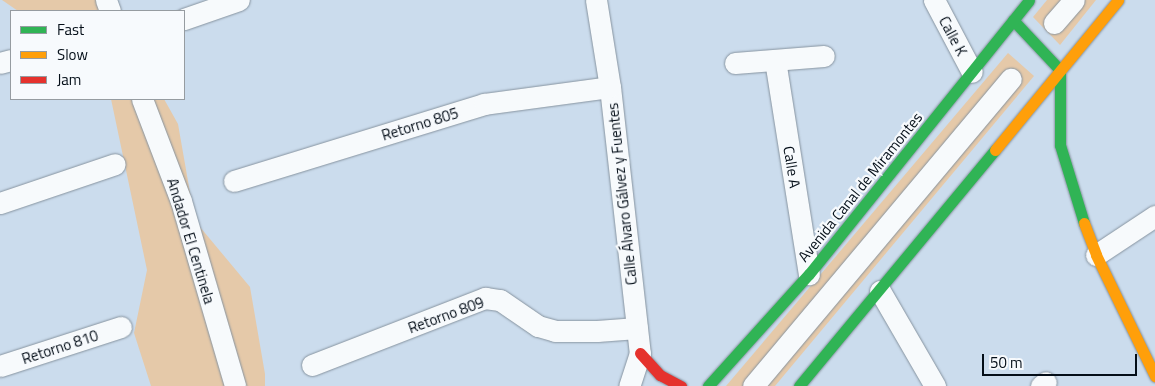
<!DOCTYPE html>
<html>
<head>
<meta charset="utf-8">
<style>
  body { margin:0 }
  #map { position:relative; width:1155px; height:386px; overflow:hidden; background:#cbdced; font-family:"Titillium Web",sans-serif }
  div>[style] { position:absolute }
  .green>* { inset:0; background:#e5c9a9 }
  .roads { filter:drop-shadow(0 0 1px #86939f) drop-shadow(0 0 1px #86939f) }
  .street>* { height:21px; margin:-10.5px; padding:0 10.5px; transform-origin:10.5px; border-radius:10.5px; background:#f7fafc }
  .fast>* { height:11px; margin:-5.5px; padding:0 5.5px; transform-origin:5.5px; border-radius:5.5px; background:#30b455 }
  .slow>* { height:11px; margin:-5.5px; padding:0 5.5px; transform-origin:5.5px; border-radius:5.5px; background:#ff9f0a }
  .jam>* { height:11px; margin:-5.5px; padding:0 5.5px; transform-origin:5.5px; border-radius:5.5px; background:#e5322d }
  span { translate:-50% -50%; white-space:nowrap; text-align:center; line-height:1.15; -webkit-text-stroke:4.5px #f7fafd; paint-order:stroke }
  .street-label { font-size:15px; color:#040e18 }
  .legend { position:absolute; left:10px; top:10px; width:175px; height:90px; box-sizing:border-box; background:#f7fafd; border:1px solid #969ca1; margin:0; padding:6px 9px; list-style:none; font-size:15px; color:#040e18 }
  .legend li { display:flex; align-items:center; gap:10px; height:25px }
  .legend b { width:25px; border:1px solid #969ca1 }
  .scale { position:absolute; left:982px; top:354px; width:155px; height:22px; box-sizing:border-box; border:2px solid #040e18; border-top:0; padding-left:6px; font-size:15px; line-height:18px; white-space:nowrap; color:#040e18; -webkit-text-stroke:4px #f7fafd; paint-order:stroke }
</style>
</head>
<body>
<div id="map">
  <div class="green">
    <div style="clip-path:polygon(2px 0,105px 0,116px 11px,18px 11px)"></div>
    <div style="clip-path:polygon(1047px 0,1096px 0,1060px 45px,1033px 17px)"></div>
    <div style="clip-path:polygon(1008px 53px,1034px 76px,775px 386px,726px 386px)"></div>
    <div style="clip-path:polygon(111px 99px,164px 99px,178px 124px,195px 221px,250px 287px,265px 374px,265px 386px,151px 386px,134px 333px,147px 270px)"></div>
  </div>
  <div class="roads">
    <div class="street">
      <div style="left:106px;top:0;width:12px;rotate:70deg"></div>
      <div style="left:596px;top:0;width:88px;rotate:80.9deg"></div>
      <div style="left:610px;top:87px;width:268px;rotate:83.6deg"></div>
      <div style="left:640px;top:353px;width:35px;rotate:108deg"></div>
      <div style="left:934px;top:0;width:81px;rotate:62.2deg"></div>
      <div style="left:184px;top:19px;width:58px;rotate:-19.1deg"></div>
      <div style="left:1054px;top:23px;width:30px;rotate:-49deg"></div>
      <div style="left:775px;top:60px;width:217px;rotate:81deg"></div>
      <div style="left:0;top:63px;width:11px;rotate:-15deg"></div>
      <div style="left:735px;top:63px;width:89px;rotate:-4.5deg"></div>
      <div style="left:142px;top:99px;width:109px;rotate:69.1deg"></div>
      <div style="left:181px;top:201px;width:193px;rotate:73.7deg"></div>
      <div style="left:234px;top:181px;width:262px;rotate:-17.1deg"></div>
      <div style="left:484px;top:104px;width:127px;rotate:-7.7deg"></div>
      <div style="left:0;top:203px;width:121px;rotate:-18.7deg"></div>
      <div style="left:1096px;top:255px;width:71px;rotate:-33.5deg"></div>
      <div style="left:880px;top:291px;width:110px;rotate:59.9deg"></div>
      <div style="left:312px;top:365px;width:186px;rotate:-21.2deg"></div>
      <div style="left:485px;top:298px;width:15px;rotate:8deg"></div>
      <div style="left:500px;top:300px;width:46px;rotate:34.4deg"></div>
      <div style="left:538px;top:326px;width:18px;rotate:16deg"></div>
      <div style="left:555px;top:331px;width:42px"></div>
      <div style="left:597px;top:331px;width:40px;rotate:-4.3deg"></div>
      <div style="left:0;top:366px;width:127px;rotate:-17.9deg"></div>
      <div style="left:753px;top:386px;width:401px;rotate:-50deg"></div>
      <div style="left:1041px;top:386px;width:6px;rotate:-39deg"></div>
    </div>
    <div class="fast">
      <div style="left:1013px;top:20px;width:69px;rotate:46.8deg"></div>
      <div style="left:1060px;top:70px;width:75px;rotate:90deg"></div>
      <div style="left:1060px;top:145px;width:82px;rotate:72.9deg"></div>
      <div style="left:708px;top:386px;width:151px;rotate:-48deg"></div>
      <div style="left:809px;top:274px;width:351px;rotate:-51.2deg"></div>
      <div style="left:799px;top:386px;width:307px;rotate:-50.3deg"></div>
    </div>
    <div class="slow">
      <div style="left:995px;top:150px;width:194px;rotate:-50.6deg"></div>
      <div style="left:1084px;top:223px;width:34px;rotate:69deg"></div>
      <div style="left:1096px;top:255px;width:135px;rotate:64deg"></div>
    </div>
    <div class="jam">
      <div style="left:640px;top:353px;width:30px;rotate:48deg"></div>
      <div style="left:660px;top:375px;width:24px;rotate:28deg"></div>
    </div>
  </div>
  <div class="street-label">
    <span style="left:953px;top:36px;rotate:62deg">Calle K</span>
    <span style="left:420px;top:124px;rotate:-17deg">Retorno 805</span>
    <span style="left:792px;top:167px;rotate:81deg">Calle A</span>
    <span style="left:860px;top:187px;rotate:-51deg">Avenida Canal de Miramontes</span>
    <span style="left:622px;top:194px;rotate:-96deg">Calle Álvaro Gálvez y Fuentes</span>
    <span style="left:191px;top:241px;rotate:73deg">Andador El Centinela</span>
    <span style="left:446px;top:315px;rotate:-20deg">Retorno 809</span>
    <span style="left:60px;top:347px;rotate:-18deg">Retorno 810</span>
  </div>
  <ul class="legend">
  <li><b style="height:6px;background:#30b455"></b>Fast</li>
  <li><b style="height:6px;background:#ff9f0a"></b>Slow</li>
  <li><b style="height:6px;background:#e5322d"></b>Jam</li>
  </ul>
  <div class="scale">50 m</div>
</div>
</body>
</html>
